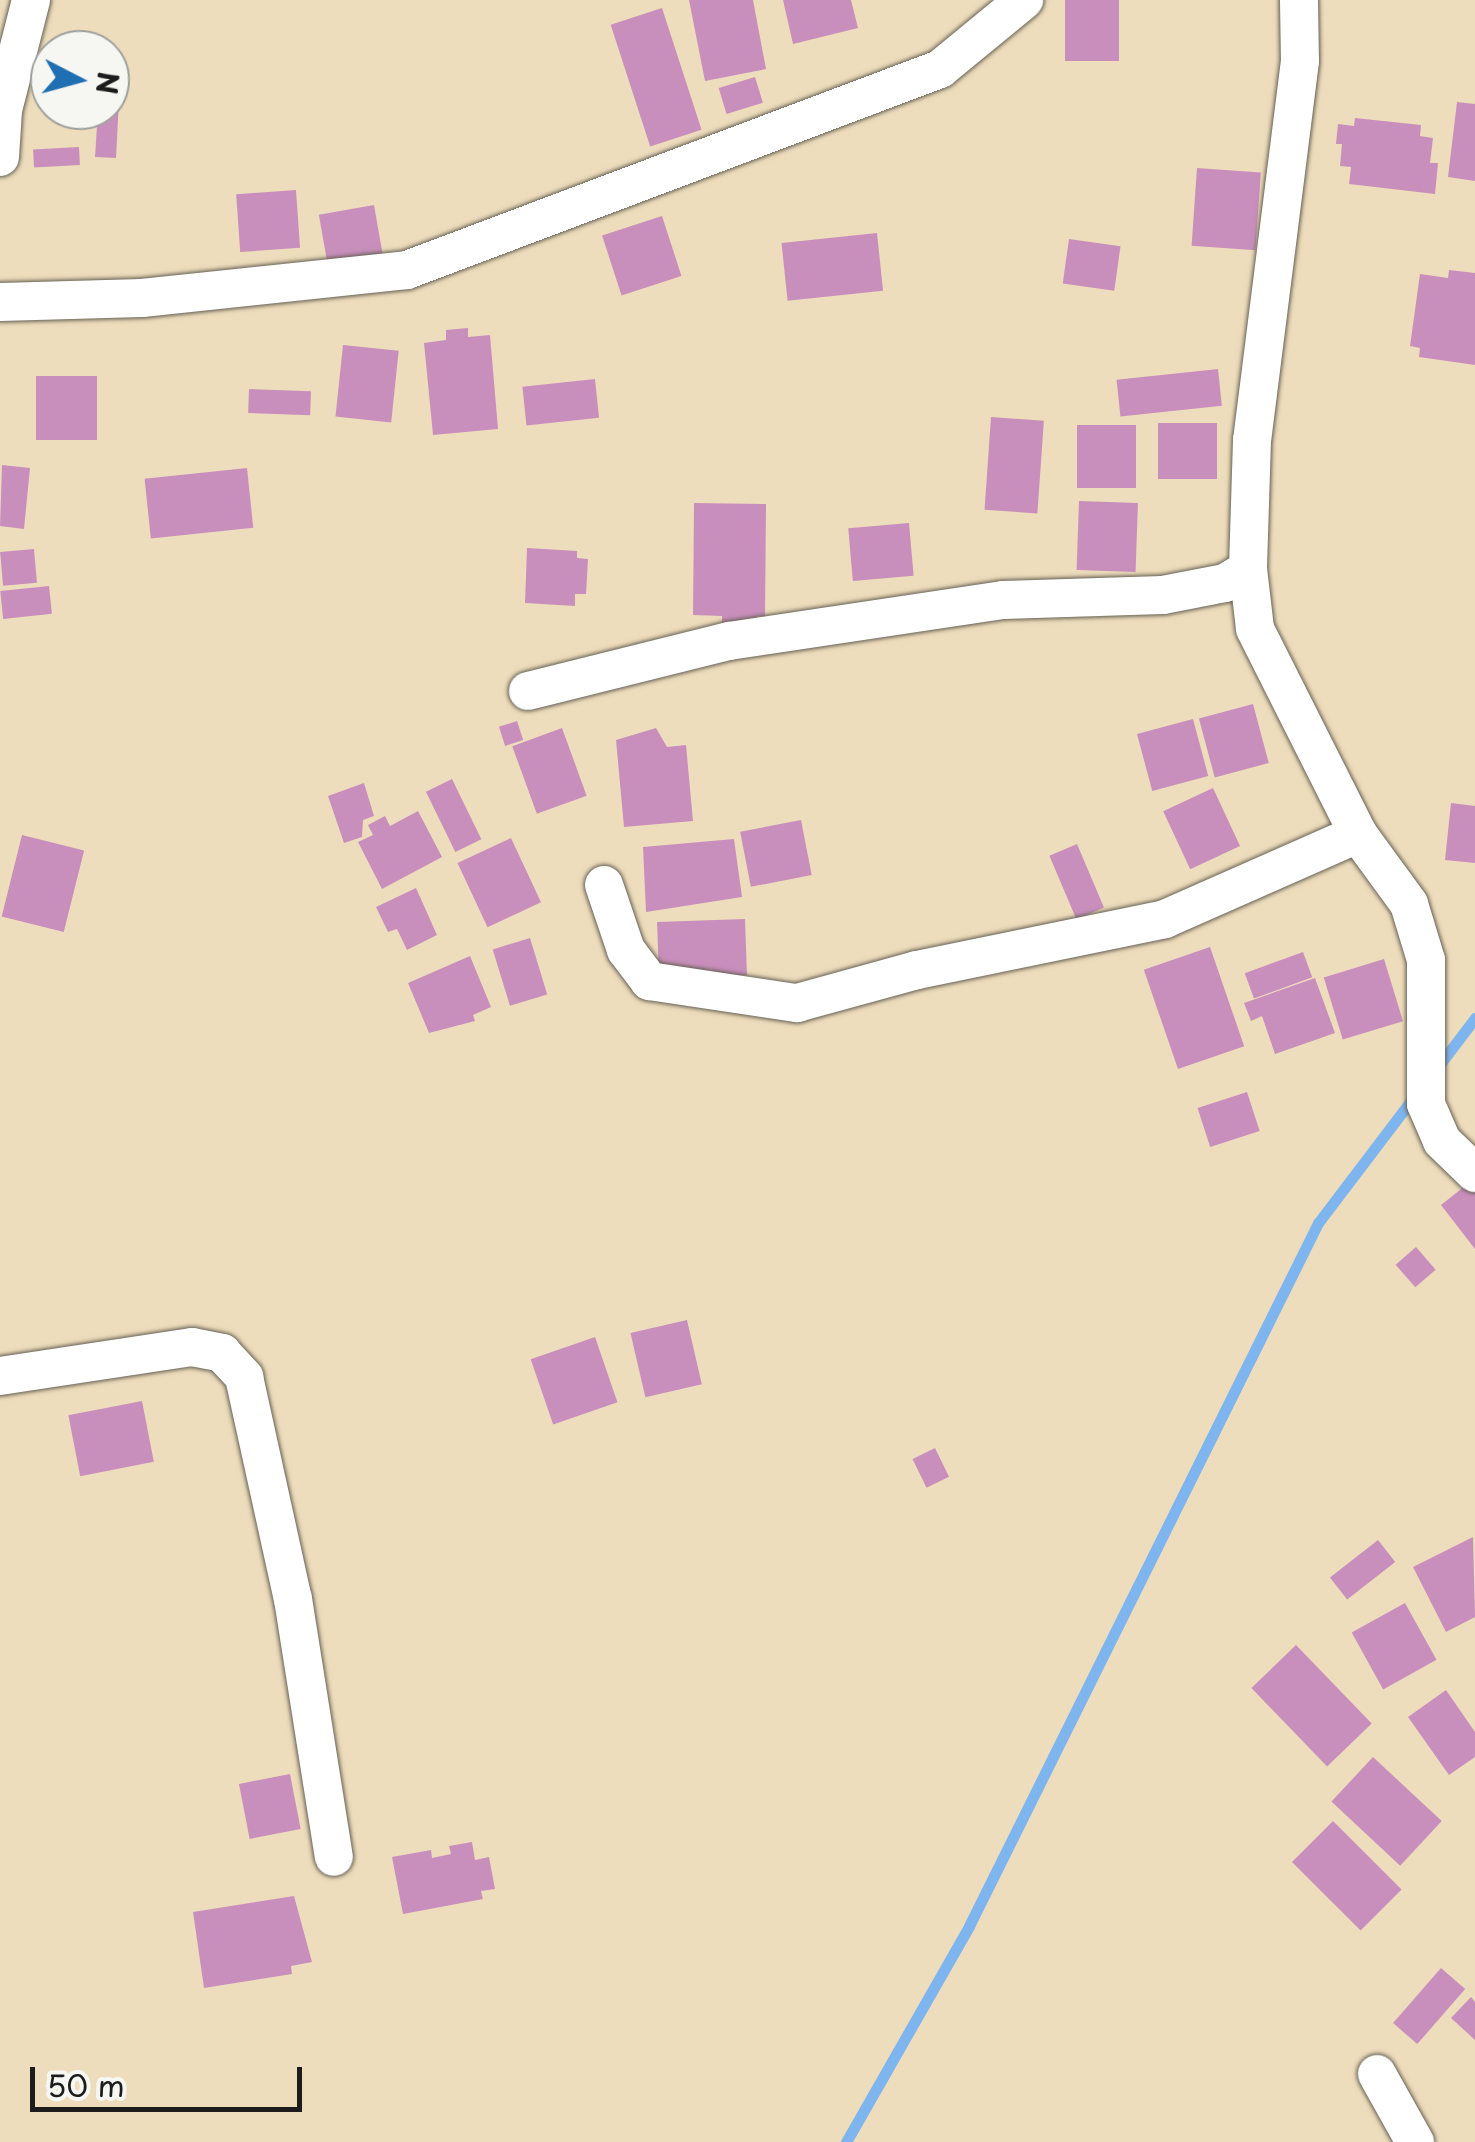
<!DOCTYPE html>
<html>
<head>
<meta charset="utf-8">
<style>
  body { margin:0 }
  #map { position:relative; width:1475px; height:2142px; overflow:hidden; background:#eeddbc; font-family:"Playpen Sans",sans-serif }
  div>[style] { position:absolute }
  .stream>* { height:11px; margin:-5.5px; padding:0 5.5px; transform-origin:5.5px; border-radius:5.5px; background:#7fb5ee }
  .building>* { inset:0; background:#c98fbc; transform-origin:0 0 }
  .roads { filter:drop-shadow(0 0 2px #666054) drop-shadow(0 0 2px #666054) }
  .minor>* { height:38px; margin:-19px; padding:0 19px; transform-origin:19px; border-radius:19px; background:#fff }
  span { translate:-50% -50%; white-space:nowrap; text-align:center; line-height:1.15; -webkit-text-stroke:10px #f6f6f2; paint-order:stroke }
  .north { position:absolute; left:30px; top:30px; width:100px; height:100px; box-sizing:border-box; background:#f6f6f2; border:2px solid #9f9f9c; border-radius:50%; rotate:96deg; font-size:28px; font-weight:700; line-height:40px; text-align:center; color:#1c1c1c }
  .north::after { content:''; display:block; margin:auto; width:35px; height:45px; background:#1f6fb2; clip-path:polygon(50% 0,100% 100%,50% 72%,0 100%) }
  .scale { position:absolute; left:30px; top:2067px; width:272px; height:45px; box-sizing:border-box; border:5px solid #1c1c1c; border-top:0; padding-left:12px; font-size:30px; line-height:35px; white-space:nowrap; color:#1c1c1c; -webkit-text-stroke:8px #f6f6f2; paint-order:stroke }
</style>
</head>
<body>
<div id="map">
  <div class="stream">
    <div style="left:1437px;top:1068px;width:63px;rotate:-52.8deg"></div>
    <div style="left:846px;top:2142px;width:249px;rotate:-60.3deg"></div>
    <div style="left:969px;top:1926px;width:785px;rotate:-63.6deg"></div>
    <div style="left:1318px;top:1223px;width:162px;rotate:-52.8deg"></div>
  </div>
  <div class="building">
    <div style="clip-path:polygon(689px 0,753px 0,766px 69px,705px 81px)"></div>
    <div style="clip-path:polygon(783px 0,851px 0,858px 28px,793px 44px)"></div>
    <div style="left:1065px;top:0;width:54px;height:61px"></div>
    <div style="left:662px;top:8px;width:128px;height:54px;rotate:72deg"></div>
    <div style="left:755px;top:77px;width:27px;height:38px;rotate:73deg"></div>
    <div style="clip-path:polygon(110px 100px,119px 100px,116px 158px,95px 157px,98px 110px,110px 110px)"></div>
    <div style="clip-path:polygon(1457px 102px,1475px 104px,1475px 181px,1448px 177px)"></div>
    <div style="clip-path:polygon(1355px 118px,1421px 125px,1420px 136px,1433px 138px,1430px 163px,1438px 163px,1435px 194px,1349px 184px,1351px 167px,1340px 166px,1342px 144px,1336px 144px,1338px 124px,1354px 126px)"></div>
    <div style="left:79px;top:147px;width:18px;height:46px;rotate:87deg"></div>
    <div style="left:1197px;top:168px;width:64px;height:78px;rotate:4deg"></div>
    <div style="left:296px;top:190px;width:58px;height:60px;rotate:86deg"></div>
    <div style="left:374px;top:205px;width:50px;height:56px;rotate:80deg"></div>
    <div style="left:662px;top:216px;width:63px;height:63px;rotate:72deg"></div>
    <div style="left:877px;top:233px;width:58px;height:96px;rotate:84deg"></div>
    <div style="left:1069px;top:239px;width:52px;height:45px;rotate:8deg"></div>
    <div style="clip-path:polygon(1449px 270px,1475px 273px,1475px 365px,1419px 357px,1420px 348px,1410px 346px,1420px 274px,1448px 278px)"></div>
    <div style="clip-path:polygon(468px 328px,468px 337px,490px 335px,498px 429px,433px 435px,424px 343px,446px 340px,446px 330px)"></div>
    <div style="left:343px;top:345px;width:56px;height:72px;rotate:6deg"></div>
    <div style="left:1218px;top:369px;width:37px;height:102px;rotate:84deg"></div>
    <div style="left:36px;top:376px;width:61px;height:64px"></div>
    <div style="left:595px;top:379px;width:39px;height:73px;rotate:84deg"></div>
    <div style="left:249px;top:389px;width:62px;height:24px;rotate:2deg"></div>
    <div style="left:991px;top:417px;width:53px;height:93px;rotate:4deg"></div>
    <div style="left:1158px;top:423px;width:59px;height:56px"></div>
    <div style="left:1077px;top:425px;width:59px;height:63px"></div>
    <div style="clip-path:polygon(2px 465px,30px 468px,24px 529px,0 526px)"></div>
    <div style="left:247px;top:468px;width:60px;height:103px;rotate:84deg"></div>
    <div style="left:1079px;top:501px;width:59px;height:69px;rotate:2deg"></div>
    <div style="clip-path:polygon(694px 503px,766px 504px,765px 617px,757px 616px,758px 626px,722px 625px,722px 616px,693px 615px)"></div>
    <div style="left:909px;top:523px;width:53px;height:61px;rotate:85deg"></div>
    <div style="clip-path:polygon(527px 548px,577px 551px,577px 558px,588px 559px,586px 594px,575px 594px,575px 606px,525px 603px)"></div>
    <div style="left:34px;top:549px;width:34px;height:34px;rotate:85deg"></div>
    <div style="left:49px;top:586px;width:28px;height:49px;rotate:84deg"></div>
    <div style="left:1253px;top:704px;width:61px;height:56px;rotate:75deg"></div>
    <div style="left:1193px;top:719px;width:59px;height:58px;rotate:75deg"></div>
    <div style="left:517px;top:721px;width:20px;height:19px;rotate:72deg"></div>
    <div style="left:562px;top:728px;width:72px;height:53px;rotate:70deg"></div>
    <div style="clip-path:polygon(656px 728px,667px 747px,686px 745px,693px 821px,624px 827px,616px 740px)"></div>
    <div style="left:452px;top:779px;width:67px;height:29px;rotate:64deg"></div>
    <div style="clip-path:polygon(364px 783px,374px 816px,363px 820px,362px 837px,344px 843px,328px 796px)"></div>
    <div style="left:1213px;top:788px;width:64px;height:55px;rotate:65deg"></div>
    <div style="clip-path:polygon(1451px 803px,1475px 806px,1475px 863px,1445px 860px)"></div>
    <div style="clip-path:polygon(418px 811px,442px 857px,382px 889px,358px 842px,373px 835px,368px 825px,385px 816px,390px 826px)"></div>
    <div style="left:801px;top:820px;width:56px;height:62px;rotate:79deg"></div>
    <div style="left:22px;top:835px;width:64px;height:84px;rotate:14deg"></div>
    <div style="left:511px;top:838px;width:71px;height:59px;rotate:65deg"></div>
    <div style="clip-path:polygon(734px 839px,742px 897px,646px 912px,643px 847px)"></div>
    <div style="left:1077px;top:844px;width:69px;height:30px;rotate:67deg"></div>
    <div style="clip-path:polygon(416px 888px,437px 935px,407px 950px,397px 929px,388px 932px,376px 907px)"></div>
    <div style="left:745px;top:919px;width:56px;height:88px;rotate:88deg"></div>
    <div style="left:530px;top:938px;width:59px;height:39px;rotate:73deg"></div>
    <div style="left:1210px;top:947px;width:105px;height:70px;rotate:71deg"></div>
    <div style="left:1303px;top:952px;width:27px;height:62px;rotate:70deg"></div>
    <div style="clip-path:polygon(470px 956px,491px 1007px,473px 1015px,475px 1021px,429px 1033px,408px 983px)"></div>
    <div style="left:1384px;top:959px;width:65px;height:63px;rotate:73deg"></div>
    <div style="clip-path:polygon(1315px 978px,1335px 1033px,1275px 1054px,1262px 1016px,1251px 1021px,1244px 1003px)"></div>
    <div style="left:1247px;top:1092px;width:41px;height:52px;rotate:72deg"></div>
    <div style="clip-path:polygon(1470px 1182px,1475px 1188px,1475px 1249px,1441px 1205px)"></div>
    <div style="left:1416px;top:1247px;width:30px;height:27px;rotate:49deg"></div>
    <div style="left:687px;top:1320px;width:66px;height:58px;rotate:77deg"></div>
    <div style="left:595px;top:1337px;width:69px;height:68px;rotate:71deg"></div>
    <div style="left:142px;top:1401px;width:62px;height:75px;rotate:79deg"></div>
    <div style="left:935px;top:1448px;width:32px;height:25px;rotate:64deg"></div>
    <div style="clip-path:polygon(1473px 1537px,1475px 1617px,1446px 1632px,1413px 1567px)"></div>
    <div style="left:1378px;top:1540px;width:28px;height:61px;rotate:52deg"></div>
    <div style="left:1405px;top:1603px;width:65px;height:61px;rotate:61deg"></div>
    <div style="left:1296px;top:1645px;width:109px;height:62px;rotate:46deg"></div>
    <div style="clip-path:polygon(1446px 1690px,1475px 1732px,1475px 1757px,1449px 1775px,1408px 1717px)"></div>
    <div style="left:1373px;top:1757px;width:94px;height:61px;rotate:43deg"></div>
    <div style="left:290px;top:1774px;width:56px;height:52px;rotate:79deg"></div>
    <div style="left:1333px;top:1821px;width:97px;height:58px;rotate:45deg"></div>
    <div style="clip-path:polygon(472px 1842px,475px 1860px,489px 1857px,495px 1889px,481px 1891px,483px 1899px,403px 1914px,392px 1857px,431px 1850px,432px 1858px,451px 1854px,449px 1846px)"></div>
    <div style="clip-path:polygon(294px 1896px,312px 1962px,291px 1966px,292px 1974px,204px 1988px,193px 1912px)"></div>
    <div style="left:1441px;top:1968px;width:32px;height:73px;rotate:41deg"></div>
    <div style="clip-path:polygon(1471px 1997px,1475px 2002px,1475px 2040px,1451px 2018px)"></div>
  </div>
  <div class="roads">
    <div class="minor">
      <div style="left:1299px;top:0;width:61px;rotate:89.1deg"></div>
      <div style="left:1300px;top:61px;width:382px;rotate:97.2deg"></div>
      <div style="left:1252px;top:440px;width:129px;rotate:91.8deg"></div>
      <div style="left:1248px;top:569px;width:60px;rotate:83.3deg"></div>
      <div style="left:1255px;top:629px;width:229px;rotate:63.3deg"></div>
      <div style="left:1358px;top:834px;width:87px;rotate:53.9deg"></div>
      <div style="left:1409px;top:904px;width:59px;rotate:73.1deg"></div>
      <div style="left:1426px;top:960px;width:144px;rotate:90deg"></div>
      <div style="left:1426px;top:1104px;width:40px;rotate:66.6deg"></div>
      <div style="left:1442px;top:1141px;width:46px;rotate:44.1deg"></div>
      <div style="left:0;top:157px;width:47px;rotate:-86.3deg"></div>
      <div style="left:3px;top:110px;width:114px;rotate:-75.7deg"></div>
      <div style="left:0;top:302px;width:142px;rotate:-1.6deg"></div>
      <div style="left:142px;top:298px;width:266px;rotate:-6deg"></div>
      <div style="left:407px;top:270px;width:570px;rotate:-20.66deg"></div>
      <div style="left:940px;top:69px;width:109px;rotate:-39.4deg"></div>
      <div style="left:528px;top:691px;width:207px;rotate:-14deg"></div>
      <div style="left:729px;top:641px;width:277px;rotate:-8.5deg"></div>
      <div style="left:1003px;top:600px;width:160px;rotate:-1.8deg"></div>
      <div style="left:1163px;top:595px;width:63px;rotate:-11deg"></div>
      <div style="left:1225px;top:583px;width:27px;rotate:-31deg"></div>
      <div style="left:604px;top:885px;width:69px;rotate:71.3deg"></div>
      <div style="left:626px;top:950px;width:39px;rotate:53deg"></div>
      <div style="left:649px;top:981px;width:150px;rotate:8.5deg"></div>
      <div style="left:797px;top:1003px;width:124px;rotate:-15.4deg"></div>
      <div style="left:917px;top:970px;width:253px;rotate:-11.6deg"></div>
      <div style="left:1165px;top:919px;width:211px;rotate:-23.8deg"></div>
      <div style="left:0;top:1376px;width:194px;rotate:-8.6deg"></div>
      <div style="left:192px;top:1347px;width:31px;rotate:11deg"></div>
      <div style="left:222px;top:1353px;width:33px;rotate:47deg"></div>
      <div style="left:244px;top:1377px;width:227px;rotate:77.6deg"></div>
      <div style="left:293px;top:1599px;width:261px;rotate:81deg"></div>
      <div style="left:1377px;top:2074px;width:78px;rotate:60.8deg"></div>
    </div>
  </div>
  <div class="north">N</div>
  <div class="scale">50 m</div>
</div>
</body>
</html>
